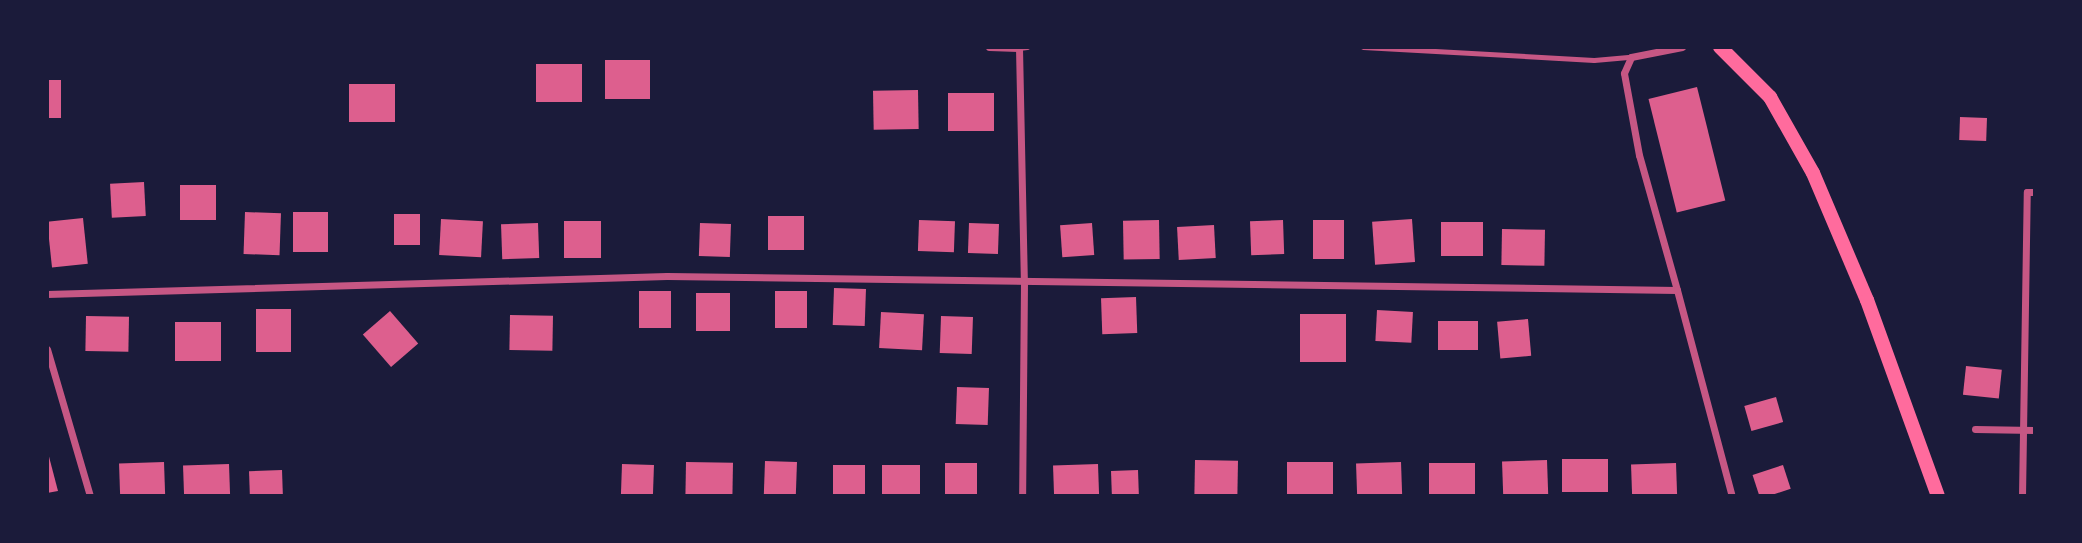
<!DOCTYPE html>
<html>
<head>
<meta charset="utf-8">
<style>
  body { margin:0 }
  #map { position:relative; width:2082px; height:543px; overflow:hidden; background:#1b1b3a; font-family:Montserrat,sans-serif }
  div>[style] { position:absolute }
  .building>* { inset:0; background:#dd5f8e; transform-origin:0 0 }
  .service>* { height:5px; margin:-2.5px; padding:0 2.5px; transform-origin:2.5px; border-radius:2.5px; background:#c65784 }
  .minor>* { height:7px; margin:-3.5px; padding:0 3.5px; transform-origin:3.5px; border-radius:3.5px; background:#c65784 }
  .secondary>* { height:14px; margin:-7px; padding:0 7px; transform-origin:7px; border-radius:7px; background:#ff6b9d }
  span { translate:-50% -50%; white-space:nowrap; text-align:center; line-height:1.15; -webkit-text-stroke:7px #1b1b3a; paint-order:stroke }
  .frame { position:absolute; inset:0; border:49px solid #1b1b3a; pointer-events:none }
</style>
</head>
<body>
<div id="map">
  <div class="building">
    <div style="left:605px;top:60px;width:45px;height:39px"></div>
    <div style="left:582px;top:64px;width:38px;height:46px;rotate:90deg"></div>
    <div style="left:47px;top:80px;width:14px;height:38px"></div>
    <div style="left:395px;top:84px;width:38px;height:46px;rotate:90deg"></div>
    <div style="left:1697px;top:87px;width:117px;height:50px;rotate:76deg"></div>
    <div style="left:918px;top:90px;width:39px;height:45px;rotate:89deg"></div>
    <div style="left:994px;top:93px;width:38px;height:46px;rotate:90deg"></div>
    <div style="left:1960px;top:117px;width:27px;height:23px;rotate:2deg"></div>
    <div style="left:144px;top:182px;width:34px;height:34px;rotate:87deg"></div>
    <div style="left:180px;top:185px;width:36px;height:35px"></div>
    <div style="left:245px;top:212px;width:36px;height:42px;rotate:2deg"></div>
    <div style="left:293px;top:212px;width:35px;height:40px"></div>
    <div style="left:420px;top:214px;width:31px;height:26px;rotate:90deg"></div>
    <div style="left:768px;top:216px;width:36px;height:34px"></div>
    <div style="left:83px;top:218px;width:46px;height:36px;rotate:84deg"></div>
    <div style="left:441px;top:219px;width:42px;height:36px;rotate:3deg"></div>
    <div style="left:1412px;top:219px;width:43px;height:40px;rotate:86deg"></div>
    <div style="left:919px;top:220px;width:36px;height:31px;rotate:2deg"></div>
    <div style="left:1159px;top:220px;width:39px;height:36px;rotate:89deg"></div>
    <div style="left:1283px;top:220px;width:34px;height:33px;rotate:88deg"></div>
    <div style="left:1313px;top:220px;width:31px;height:39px"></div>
    <div style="left:564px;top:221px;width:37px;height:37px"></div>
    <div style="left:1441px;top:222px;width:42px;height:34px"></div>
    <div style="left:538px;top:223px;width:35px;height:37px;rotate:88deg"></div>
    <div style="left:700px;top:223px;width:31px;height:33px;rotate:2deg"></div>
    <div style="left:969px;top:223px;width:30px;height:30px;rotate:2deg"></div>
    <div style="left:1092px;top:223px;width:32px;height:32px;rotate:86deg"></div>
    <div style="left:1214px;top:225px;width:33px;height:37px;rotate:87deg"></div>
    <div style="left:1502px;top:229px;width:43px;height:36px;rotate:1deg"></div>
    <div style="left:834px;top:288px;width:32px;height:37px;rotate:2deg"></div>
    <div style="left:639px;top:291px;width:32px;height:37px"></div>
    <div style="left:775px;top:291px;width:32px;height:37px"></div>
    <div style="left:696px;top:293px;width:34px;height:38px"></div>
    <div style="left:1136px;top:297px;width:36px;height:35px;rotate:88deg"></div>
    <div style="left:256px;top:309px;width:35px;height:43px"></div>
    <div style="left:1377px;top:310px;width:36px;height:31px;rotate:3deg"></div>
    <div style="left:390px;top:311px;width:43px;height:36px;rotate:49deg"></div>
    <div style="left:881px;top:312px;width:43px;height:36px;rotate:3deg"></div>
    <div style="left:1300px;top:314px;width:46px;height:48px"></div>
    <div style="left:510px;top:315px;width:43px;height:35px;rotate:1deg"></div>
    <div style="left:86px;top:316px;width:43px;height:35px;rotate:1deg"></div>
    <div style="left:941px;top:316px;width:32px;height:37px;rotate:2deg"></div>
    <div style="left:1528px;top:319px;width:37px;height:31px;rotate:85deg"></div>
    <div style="left:1438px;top:321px;width:40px;height:29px"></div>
    <div style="left:175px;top:322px;width:46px;height:39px"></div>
    <div style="left:1966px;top:366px;width:36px;height:29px;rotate:6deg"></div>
    <div style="left:957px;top:387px;width:32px;height:37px;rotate:2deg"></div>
    <div style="left:1776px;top:397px;width:26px;height:33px;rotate:74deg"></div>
    <div style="clip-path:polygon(47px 449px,58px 491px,47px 493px)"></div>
    <div style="left:1608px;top:459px;width:33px;height:46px;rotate:90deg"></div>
    <div style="left:1195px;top:460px;width:43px;height:36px;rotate:1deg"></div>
    <div style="left:1547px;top:460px;width:36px;height:45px;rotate:88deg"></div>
    <div style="left:765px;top:461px;width:32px;height:35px;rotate:2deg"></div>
    <div style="left:164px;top:462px;width:34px;height:45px;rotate:88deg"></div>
    <div style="left:686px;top:462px;width:47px;height:34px;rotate:1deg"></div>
    <div style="left:1333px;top:462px;width:34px;height:46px;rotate:90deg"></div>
    <div style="left:1401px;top:462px;width:34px;height:45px;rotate:88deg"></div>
    <div style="left:945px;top:463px;width:32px;height:33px"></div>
    <div style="left:1475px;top:463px;width:33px;height:46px;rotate:90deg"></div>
    <div style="left:1676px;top:463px;width:33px;height:45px;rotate:88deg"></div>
    <div style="left:229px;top:464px;width:32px;height:46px;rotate:88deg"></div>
    <div style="left:622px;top:464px;width:32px;height:32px;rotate:2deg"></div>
    <div style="left:1098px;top:464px;width:32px;height:45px;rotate:88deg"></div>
    <div style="left:833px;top:465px;width:32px;height:31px"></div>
    <div style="left:920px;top:465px;width:31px;height:38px;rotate:90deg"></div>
    <div style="left:1783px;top:465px;width:25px;height:32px;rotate:72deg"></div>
    <div style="left:282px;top:470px;width:26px;height:33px;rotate:88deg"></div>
    <div style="left:1138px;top:470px;width:26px;height:27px;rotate:88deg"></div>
  </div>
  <div class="service">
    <div style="left:1363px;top:47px;width:231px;rotate:3.2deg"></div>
    <div style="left:1594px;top:60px;width:37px;rotate:-5deg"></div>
    <div style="left:1019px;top:48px;width:8px;rotate:-7deg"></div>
  </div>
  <div class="minor">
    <div style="left:989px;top:47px;width:30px;rotate:2deg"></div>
    <div style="left:1019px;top:48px;width:234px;rotate:88.8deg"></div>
    <div style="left:1024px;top:282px;width:214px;rotate:90.5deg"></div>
    <div style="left:1677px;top:290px;width:140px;rotate:-105.7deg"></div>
    <div style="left:1639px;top:155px;width:83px;rotate:-100.4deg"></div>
    <div style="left:1624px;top:73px;width:17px;rotate:-66deg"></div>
    <div style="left:1631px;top:57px;width:52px;rotate:-11.1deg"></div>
    <div style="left:47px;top:294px;width:620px;rotate:-1.66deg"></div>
    <div style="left:667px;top:276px;width:1010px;rotate:0.79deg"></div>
    <div style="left:1677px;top:290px;width:213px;rotate:75.1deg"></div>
    <div style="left:47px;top:349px;width:153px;rotate:73.7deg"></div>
    <div style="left:1975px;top:429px;width:60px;rotate:1deg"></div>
    <div style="left:2022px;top:496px;width:304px;rotate:-89.1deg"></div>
    <div style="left:2027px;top:192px;width:8px"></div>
  </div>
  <div class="secondary">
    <div style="left:1720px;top:47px;width:71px;rotate:45deg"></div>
    <div style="left:1770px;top:97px;width:87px;rotate:60.5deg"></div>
    <div style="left:1813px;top:173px;width:138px;rotate:67deg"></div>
    <div style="left:1867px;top:300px;width:208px;rotate:70.1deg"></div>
  </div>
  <div class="frame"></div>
</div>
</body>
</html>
